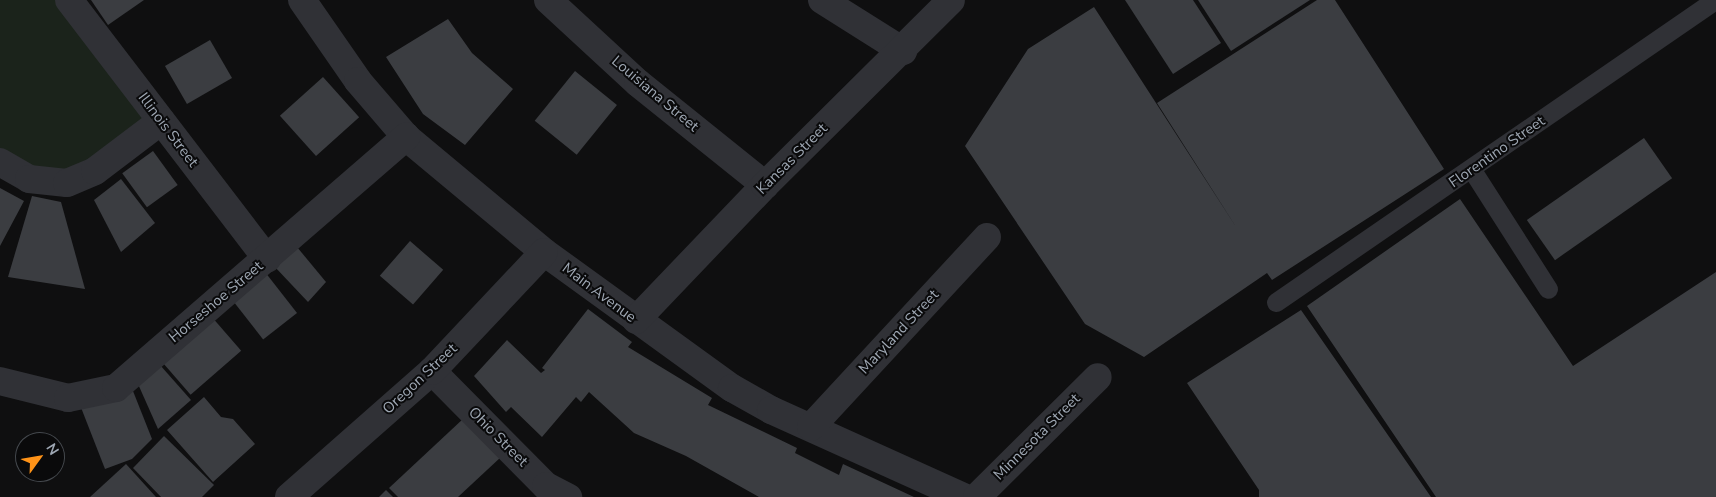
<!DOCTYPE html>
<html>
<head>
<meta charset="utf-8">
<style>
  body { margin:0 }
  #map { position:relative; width:1716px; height:497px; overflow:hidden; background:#0f0f10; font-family:"Nunito Sans",sans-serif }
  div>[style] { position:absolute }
  .green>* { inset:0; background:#1b231b }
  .building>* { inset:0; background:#3b3d41; transform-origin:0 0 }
  .service>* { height:19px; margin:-9.5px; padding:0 9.5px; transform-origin:9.5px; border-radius:9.5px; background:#303136 }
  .minor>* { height:28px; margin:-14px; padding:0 14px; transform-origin:14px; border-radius:14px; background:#303136 }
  span { translate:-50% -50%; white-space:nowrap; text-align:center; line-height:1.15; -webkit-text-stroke:4px #0a0a0b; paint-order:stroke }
  .street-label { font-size:15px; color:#9ea7b3 }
  .north { position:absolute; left:15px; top:432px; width:50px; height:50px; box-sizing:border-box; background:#0a0a0b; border:1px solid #45494e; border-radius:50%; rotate:58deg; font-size:14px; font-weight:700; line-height:20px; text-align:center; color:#9ea7b3 }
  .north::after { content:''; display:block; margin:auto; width:18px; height:22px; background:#ff9318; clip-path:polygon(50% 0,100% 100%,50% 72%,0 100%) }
</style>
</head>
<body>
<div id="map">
  <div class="green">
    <div style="clip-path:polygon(0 0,62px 0,153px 121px,94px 166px,56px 175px,0 156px)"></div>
  </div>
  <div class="building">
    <div style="clip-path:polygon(91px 0,144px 0,108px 25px)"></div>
    <div style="clip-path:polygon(1125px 0,1193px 0,1221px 43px,1173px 74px)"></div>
    <div style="clip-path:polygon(1198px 0,1310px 0,1231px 51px)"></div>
    <div style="clip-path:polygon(1317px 0,1335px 0,1444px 169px,1272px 280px,1267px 273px,1144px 357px,1085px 324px,965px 146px,1028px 49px,1094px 7px,1238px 230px,1157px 103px)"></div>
    <div style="clip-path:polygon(448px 19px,472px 53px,513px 89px,465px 145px,423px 114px,386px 57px)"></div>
    <div style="left:210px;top:40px;width:44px;height:52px;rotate:60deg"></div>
    <div style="left:575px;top:71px;width:54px;height:64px;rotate:39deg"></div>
    <div style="left:323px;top:77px;width:54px;height:58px;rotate:48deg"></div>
    <div style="left:1644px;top:138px;width:49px;height:143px;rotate:55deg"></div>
    <div style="left:153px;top:151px;width:42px;height:38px;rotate:54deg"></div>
    <div style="clip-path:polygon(121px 179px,155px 223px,121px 252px,94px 200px)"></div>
    <div style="clip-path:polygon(0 188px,24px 201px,0 246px)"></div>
    <div style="clip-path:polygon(32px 196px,61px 202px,85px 289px,8px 277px)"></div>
    <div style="clip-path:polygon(1460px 199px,1573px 366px,1716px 272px,1716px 497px,1436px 497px,1307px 306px)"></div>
    <div style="left:410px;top:241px;width:44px;height:46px;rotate:41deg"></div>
    <div style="clip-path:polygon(297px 247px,326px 282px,308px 302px,274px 266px)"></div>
    <div style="left:265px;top:272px;width:52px;height:43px;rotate:52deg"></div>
    <div style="clip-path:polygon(588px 309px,632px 342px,628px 347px,712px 398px,708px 405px,797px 448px,795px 453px,839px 475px,843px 464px,914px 497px,759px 497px,686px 456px,634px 433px,589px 392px,581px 402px,576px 397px,542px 437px,511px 407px,506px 412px,474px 376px,507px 340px,541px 373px,545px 370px,542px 368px)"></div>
    <div style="clip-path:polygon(1301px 310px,1431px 497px,1259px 497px,1259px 490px,1187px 383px)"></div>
    <div style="left:211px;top:316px;width:46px;height:67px;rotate:49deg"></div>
    <div style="clip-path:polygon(160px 365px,191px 400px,158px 429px,138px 384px)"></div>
    <div style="clip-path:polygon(131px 386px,152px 439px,132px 459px,105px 469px,80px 405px)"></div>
    <div style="clip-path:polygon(204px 397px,221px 417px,233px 419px,255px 444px,213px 482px,167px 430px)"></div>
    <div style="clip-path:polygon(464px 418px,501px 457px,458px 497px,398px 497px,389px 488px)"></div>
    <div style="clip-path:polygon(164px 436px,214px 485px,202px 497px,161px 497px,133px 468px)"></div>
    <div style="clip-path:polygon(126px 464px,156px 497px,90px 497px)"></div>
    <div style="clip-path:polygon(386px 490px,393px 497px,379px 497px)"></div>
  </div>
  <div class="service">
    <div style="left:1472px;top:170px;width:141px;rotate:57.4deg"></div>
    <div style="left:1276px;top:302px;width:533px;rotate:-34.53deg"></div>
  </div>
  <div class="minor">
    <div style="left:69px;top:0;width:326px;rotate:52.6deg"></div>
    <div style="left:302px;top:0;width:98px;rotate:55.3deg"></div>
    <div style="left:358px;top:81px;width:74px;rotate:49.4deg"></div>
    <div style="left:406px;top:137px;width:180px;rotate:39.8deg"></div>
    <div style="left:544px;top:252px;width:232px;rotate:35.9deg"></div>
    <div style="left:732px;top:388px;width:45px;rotate:29.4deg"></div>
    <div style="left:771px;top:410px;width:212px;rotate:24.3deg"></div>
    <div style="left:548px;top:0;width:122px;rotate:42.7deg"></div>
    <div style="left:638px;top:83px;width:163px;rotate:38.8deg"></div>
    <div style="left:822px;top:0;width:96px;rotate:32.2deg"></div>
    <div style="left:0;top:162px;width:34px;rotate:30deg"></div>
    <div style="left:29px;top:179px;width:38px;rotate:6deg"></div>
    <div style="left:67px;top:183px;width:30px;rotate:-23deg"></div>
    <div style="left:95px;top:171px;width:83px;rotate:-37.1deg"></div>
    <div style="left:636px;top:320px;width:187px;rotate:-46.3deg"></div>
    <div style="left:765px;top:185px;width:262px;rotate:-44.8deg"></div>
    <div style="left:432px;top:371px;width:162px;rotate:45.3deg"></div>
    <div style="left:546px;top:486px;width:25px;rotate:27deg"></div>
    <div style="left:0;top:381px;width:70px;rotate:14deg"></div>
    <div style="left:68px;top:398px;width:49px;rotate:-11.8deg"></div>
    <div style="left:116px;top:388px;width:384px;rotate:-40.9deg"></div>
    <div style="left:811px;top:427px;width:259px;rotate:-47.2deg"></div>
    <div style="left:289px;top:497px;width:191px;rotate:-41.4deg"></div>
    <div style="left:432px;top:371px;width:163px;rotate:-46.7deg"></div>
    <div style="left:977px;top:497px;width:170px;rotate:-44.8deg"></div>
  </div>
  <div class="street-label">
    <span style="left:655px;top:94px;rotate:40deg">Louisiana Street</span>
    <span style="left:168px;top:130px;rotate:53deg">Illinois Street</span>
    <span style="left:1497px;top:152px;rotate:-35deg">Florentino Street</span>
    <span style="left:792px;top:159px;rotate:-45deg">Kansas Street</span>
    <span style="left:599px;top:293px;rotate:37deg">Main Avenue</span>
    <span style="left:216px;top:302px;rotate:-40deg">Horseshoe Street</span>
    <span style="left:899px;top:332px;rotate:-47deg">Maryland Street</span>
    <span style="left:420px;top:379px;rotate:-43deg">Oregon Street</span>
    <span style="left:498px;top:437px;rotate:45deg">Ohio Street</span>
    <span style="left:1037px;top:437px;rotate:-45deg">Minnesota Street</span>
  </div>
  <div class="north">N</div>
</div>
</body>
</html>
